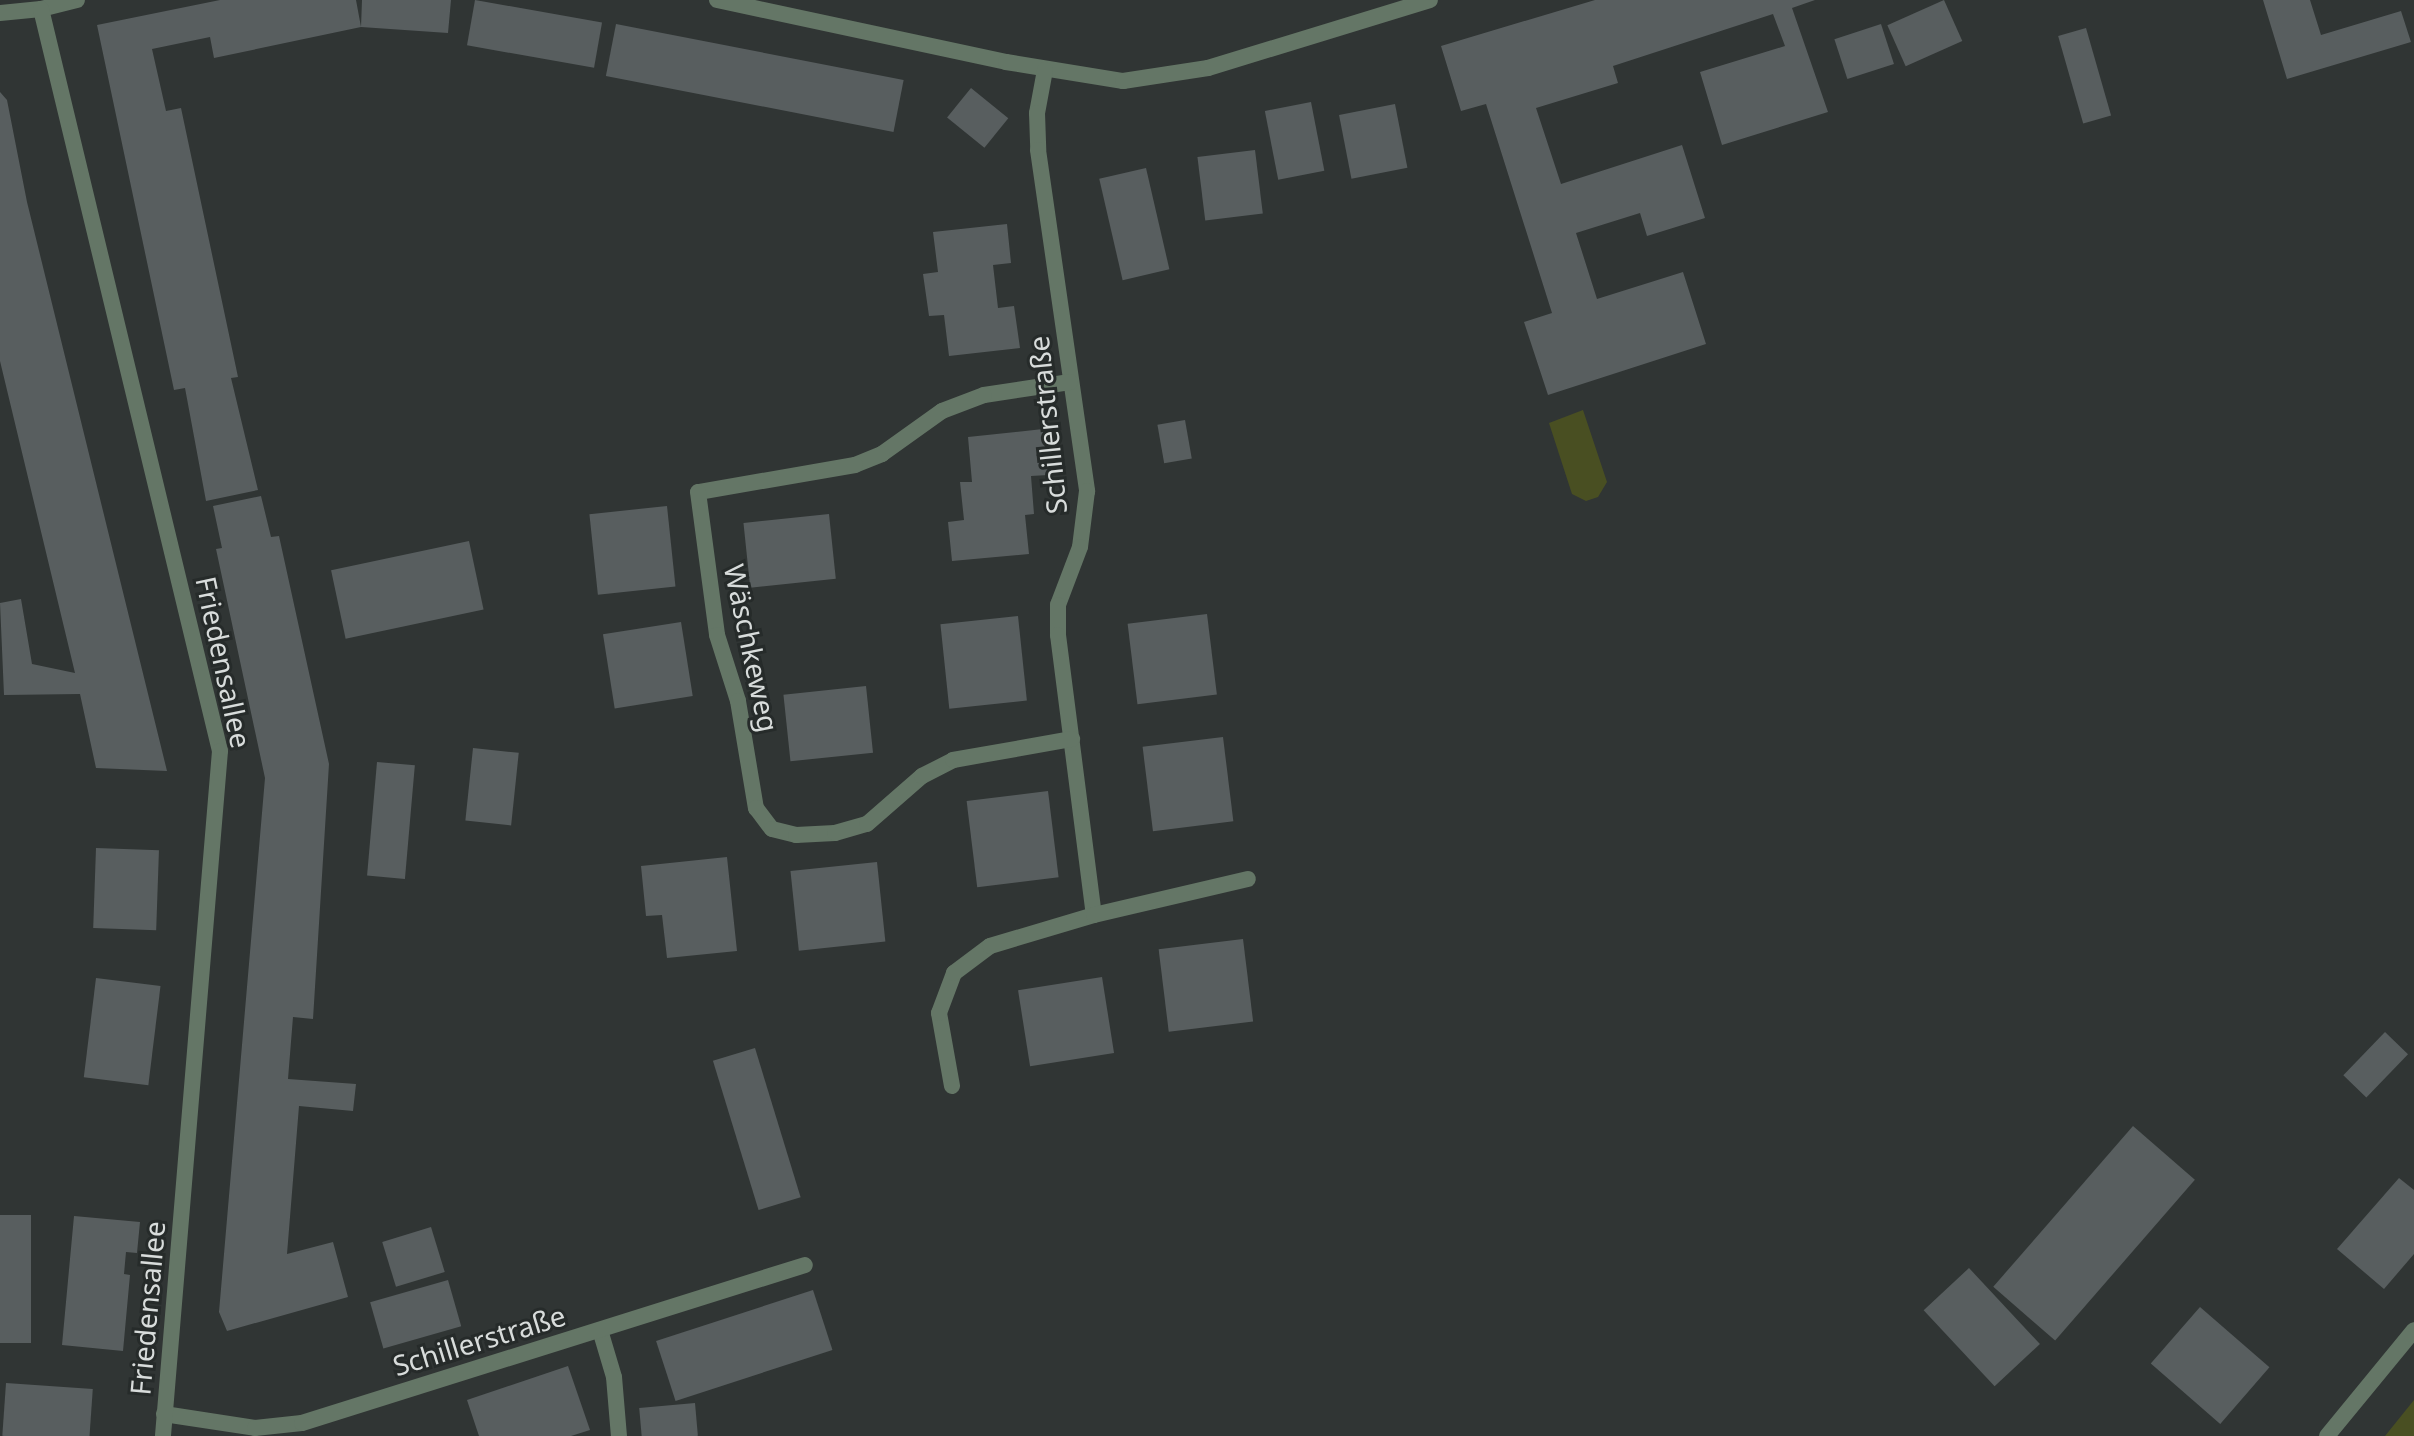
<!DOCTYPE html>
<html>
<head>
<meta charset="utf-8">
<style>
  body { margin:0 }
  #map { position:relative; width:2414px; height:1436px; overflow:hidden; background:#303534; font-family:"Noto Sans",sans-serif }
  div>[style] { position:absolute }
  .green>* { inset:0; background:#494f22 }
  .building>* { inset:0; background:#585e5f; transform-origin:0 0 }
  .minor>* { height:16px; margin:-8px; padding:0 8px; transform-origin:8px; border-radius:8px; background:#647666 }
  .tertiary>* { height:16px; margin:-8px; padding:0 8px; transform-origin:8px; border-radius:8px; background:#647666 }
  span { translate:-50% -50%; white-space:nowrap; text-align:center; line-height:1.15; -webkit-text-stroke:6px #262b2a; paint-order:stroke }
  .street-label { font-size:28px; color:#d8dcdb }
</style>
</head>
<body>
<div id="map">
  <div class="green">
    <div style="clip-path:polygon(1583px 410px,1607px 482px,1598px 497px,1586px 501px,1572px 494px,1549px 423px)"></div>
    <div style="clip-path:polygon(2414px 1400px,2414px 1436px,2385px 1436px)"></div>
  </div>
  <div class="building">
    <div style="clip-path:polygon(220px 0,356px 0,361px 27px,362px 0,451px 0,448px 33px,361px 27px,214px 58px,210px 37px,152px 49px,166px 111px,181px 108px,238px 377px,231px 378px,258px 490px,206px 501px,185px 388px,174px 390px,97px 25px)"></div>
    <div style="left:475px;top:0;width:129px;height:46px;rotate:10deg"></div>
    <div style="clip-path:polygon(1595px 0,1815px 0,1792px 8px,1828px 112px,1722px 145px,1700px 72px,1785px 46px,1773px 14px,1613px 66px,1618px 83px,1536px 108px,1561px 184px,1682px 145px,1705px 218px,1647px 236px,1640px 213px,1576px 233px,1597px 299px,1683px 272px,1706px 344px,1548px 395px,1524px 322px,1552px 313px,1486px 104px,1461px 111px,1441px 46px)"></div>
    <div style="left:1944px;top:0;width:45px;height:62px;rotate:66deg"></div>
    <div style="clip-path:polygon(2263px 0,2310px 0,2321px 35px,2401px 11px,2411px 42px,2287px 79px)"></div>
    <div style="left:616px;top:24px;width:293px;height:53px;rotate:11deg"></div>
    <div style="left:1881px;top:24px;width:42px;height:49px;rotate:72deg"></div>
    <div style="left:2086px;top:28px;width:91px;height:29px;rotate:74deg"></div>
    <div style="left:971px;top:88px;width:48px;height:38px;rotate:39deg"></div>
    <div style="clip-path:polygon(0 92px,7px 100px,27px 202px,167px 771px,96px 768px,80px 694px,4px 695px,0 603px,21px 599px,32px 664px,75px 673px,0 361px)"></div>
    <div style="left:1311px;top:102px;width:70px;height:47px;rotate:79deg"></div>
    <div style="left:1395px;top:104px;width:65px;height:57px;rotate:79deg"></div>
    <div style="left:1255px;top:150px;width:64px;height:58px;rotate:83deg"></div>
    <div style="left:1146px;top:168px;width:104px;height:48px;rotate:77deg"></div>
    <div style="clip-path:polygon(1007px 224px,1011px 263px,993px 265px,998px 308px,1014px 306px,1020px 348px,949px 356px,944px 315px,929px 316px,923px 274px,938px 272px,933px 232px)"></div>
    <div style="left:1185px;top:420px;width:39px;height:28px;rotate:80deg"></div>
    <div style="clip-path:polygon(1043px 429px,1048px 475px,1031px 476px,1034px 514px,1025px 515px,1029px 554px,952px 561px,948px 522px,964px 520px,960px 482px,972px 482px,968px 437px)"></div>
    <div style="clip-path:polygon(261px 496px,271px 537px,279px 536px,329px 764px,313px 1019px,293px 1017px,288px 1079px,356px 1084px,353px 1111px,299px 1106px,287px 1254px,333px 1242px,348px 1297px,227px 1331px,219px 1312px,265px 778px,216px 549px,222px 548px,213px 506px)"></div>
    <div style="left:667px;top:506px;width:81px;height:78px;rotate:84deg"></div>
    <div style="left:829px;top:514px;width:65px;height:86px;rotate:84deg"></div>
    <div style="left:469px;top:541px;width:70px;height:141px;rotate:78deg"></div>
    <div style="left:1207px;top:614px;width:81px;height:80px;rotate:83deg"></div>
    <div style="left:1018px;top:616px;width:85px;height:78px;rotate:84deg"></div>
    <div style="left:681px;top:622px;width:75px;height:79px;rotate:81deg"></div>
    <div style="left:866px;top:686px;width:67px;height:83px;rotate:84deg"></div>
    <div style="left:1223px;top:737px;width:85px;height:81px;rotate:83deg"></div>
    <div style="left:473px;top:748px;width:46px;height:73px;rotate:6deg"></div>
    <div style="left:377px;top:762px;width:38px;height:114px;rotate:5deg"></div>
    <div style="left:1048px;top:791px;width:87px;height:82px;rotate:83deg"></div>
    <div style="left:96px;top:848px;width:63px;height:80px;rotate:2deg"></div>
    <div style="clip-path:polygon(727px 857px,737px 951px,667px 958px,662px 915px,646px 916px,641px 866px)"></div>
    <div style="left:877px;top:862px;width:80px;height:87px;rotate:84deg"></div>
    <div style="left:1243px;top:939px;width:83px;height:85px;rotate:83deg"></div>
    <div style="left:1102px;top:977px;width:77px;height:85px;rotate:81deg"></div>
    <div style="left:96px;top:978px;width:65px;height:100px;rotate:7deg"></div>
    <div style="left:2385px;top:1032px;width:32px;height:60px;rotate:44deg"></div>
    <div style="left:755px;top:1048px;width:156px;height:44px;rotate:73deg"></div>
    <div style="left:2133px;top:1126px;width:82px;height:213px;rotate:41deg"></div>
    <div style="clip-path:polygon(2399px 1178px,2414px 1190px,2414px 1254px,2384px 1289px,2337px 1249px)"></div>
    <div style="left:0;top:1215px;width:31px;height:128px"></div>
    <div style="clip-path:polygon(74px 1216px,140px 1222px,137px 1253px,126px 1252px,124px 1274px,130px 1275px,123px 1351px,62px 1345px)"></div>
    <div style="left:431px;top:1227px;width:47px;height:51px;rotate:73deg"></div>
    <div style="left:1969px;top:1268px;width:104px;height:62px;rotate:47deg"></div>
    <div style="left:448px;top:1280px;width:48px;height:81px;rotate:74deg"></div>
    <div style="left:813px;top:1290px;width:63px;height:165px;rotate:72deg"></div>
    <div style="left:2200px;top:1307px;width:92px;height:75px;rotate:41deg"></div>
    <div style="clip-path:polygon(568px 1366px,590px 1430px,571px 1436px,479px 1436px,467px 1400px)"></div>
    <div style="left:6px;top:1383px;width:87px;height:53px;rotate:4deg"></div>
    <div style="left:695px;top:1403px;width:33px;height:56px;rotate:85deg"></div>
  </div>
  <div class="minor">
    <div style="left:717px;top:0;width:296px;rotate:12.1deg"></div>
    <div style="left:1006px;top:62px;width:119px;rotate:9.2deg"></div>
    <div style="left:1123px;top:81px;width:86px;rotate:-8.7deg"></div>
    <div style="left:1208px;top:68px;width:232px;rotate:-17deg"></div>
    <div style="left:41px;top:9px;width:37px;rotate:-14deg"></div>
    <div style="left:1045px;top:70px;width:44px;rotate:100.5deg"></div>
    <div style="left:1037px;top:113px;width:37px;rotate:88deg"></div>
    <div style="left:1038px;top:150px;width:345px;rotate:81.8deg"></div>
    <div style="left:1087px;top:491px;width:56px;rotate:97.1deg"></div>
    <div style="left:1080px;top:547px;width:62px;rotate:110.8deg"></div>
    <div style="left:1058px;top:605px;width:30px;rotate:90deg"></div>
    <div style="left:1058px;top:635px;width:282px;rotate:82.7deg"></div>
    <div style="left:1070px;top:382px;width:87px;rotate:171.4deg"></div>
    <div style="left:984px;top:395px;width:45px;rotate:159.1deg"></div>
    <div style="left:942px;top:411px;width:74px;rotate:144.4deg"></div>
    <div style="left:882px;top:454px;width:29px;rotate:158deg"></div>
    <div style="left:855px;top:465px;width:159px;rotate:170.2deg"></div>
    <div style="left:698px;top:492px;width:144px;rotate:82.4deg"></div>
    <div style="left:717px;top:635px;width:69px;rotate:72.3deg"></div>
    <div style="left:738px;top:701px;width:109px;rotate:80.5deg"></div>
    <div style="left:756px;top:808px;width:26px;rotate:53deg"></div>
    <div style="left:772px;top:829px;width:25px;rotate:14deg"></div>
    <div style="left:796px;top:835px;width:39px;rotate:-3deg"></div>
    <div style="left:835px;top:833px;width:33px;rotate:-16deg"></div>
    <div style="left:867px;top:824px;width:73px;rotate:-41.1deg"></div>
    <div style="left:922px;top:776px;width:35px;rotate:-27deg"></div>
    <div style="left:953px;top:760px;width:121px;rotate:-10deg"></div>
    <div style="left:952px;top:1086px;width:74px;rotate:-100.1deg"></div>
    <div style="left:939px;top:1013px;width:43px;rotate:-69.4deg"></div>
    <div style="left:954px;top:973px;width:45px;rotate:-36.9deg"></div>
    <div style="left:990px;top:946px;width:109px;rotate:-16.6deg"></div>
    <div style="left:1094px;top:915px;width:158px;rotate:-13.2deg"></div>
    <div style="left:600px;top:1330px;width:49px;rotate:73.4deg"></div>
    <div style="left:614px;top:1377px;width:59px;rotate:85.2deg"></div>
    <div style="left:164px;top:1414px;width:92px;rotate:8.7deg"></div>
    <div style="left:255px;top:1428px;width:47px;rotate:-6.1deg"></div>
    <div style="left:302px;top:1423px;width:527px;rotate:-17.44deg"></div>
    <div style="left:2327px;top:1436px;width:137px;rotate:-50.6deg"></div>
  </div>
  <div class="tertiary">
    <div style="left:0;top:13px;width:41px;rotate:-5.6deg"></div>
    <div style="left:41px;top:9px;width:763px;rotate:76.44deg"></div>
    <div style="left:220px;top:751px;width:687px;rotate:94.76deg"></div>
  </div>
  <div class="street-label">
    <span style="left:1047px;top:425px;rotate:-96deg">Schillerstraße</span>
    <span style="left:752px;top:648px;rotate:78deg">Wäschkeweg</span>
    <span style="left:224px;top:662px;rotate:78deg">Friedensallee</span>
    <span style="left:147px;top:1308px;rotate:-85deg">Friedensallee</span>
    <span style="left:479px;top:1340px;rotate:-17deg">Schillerstraße</span>
  </div>
</div>
</body>
</html>
